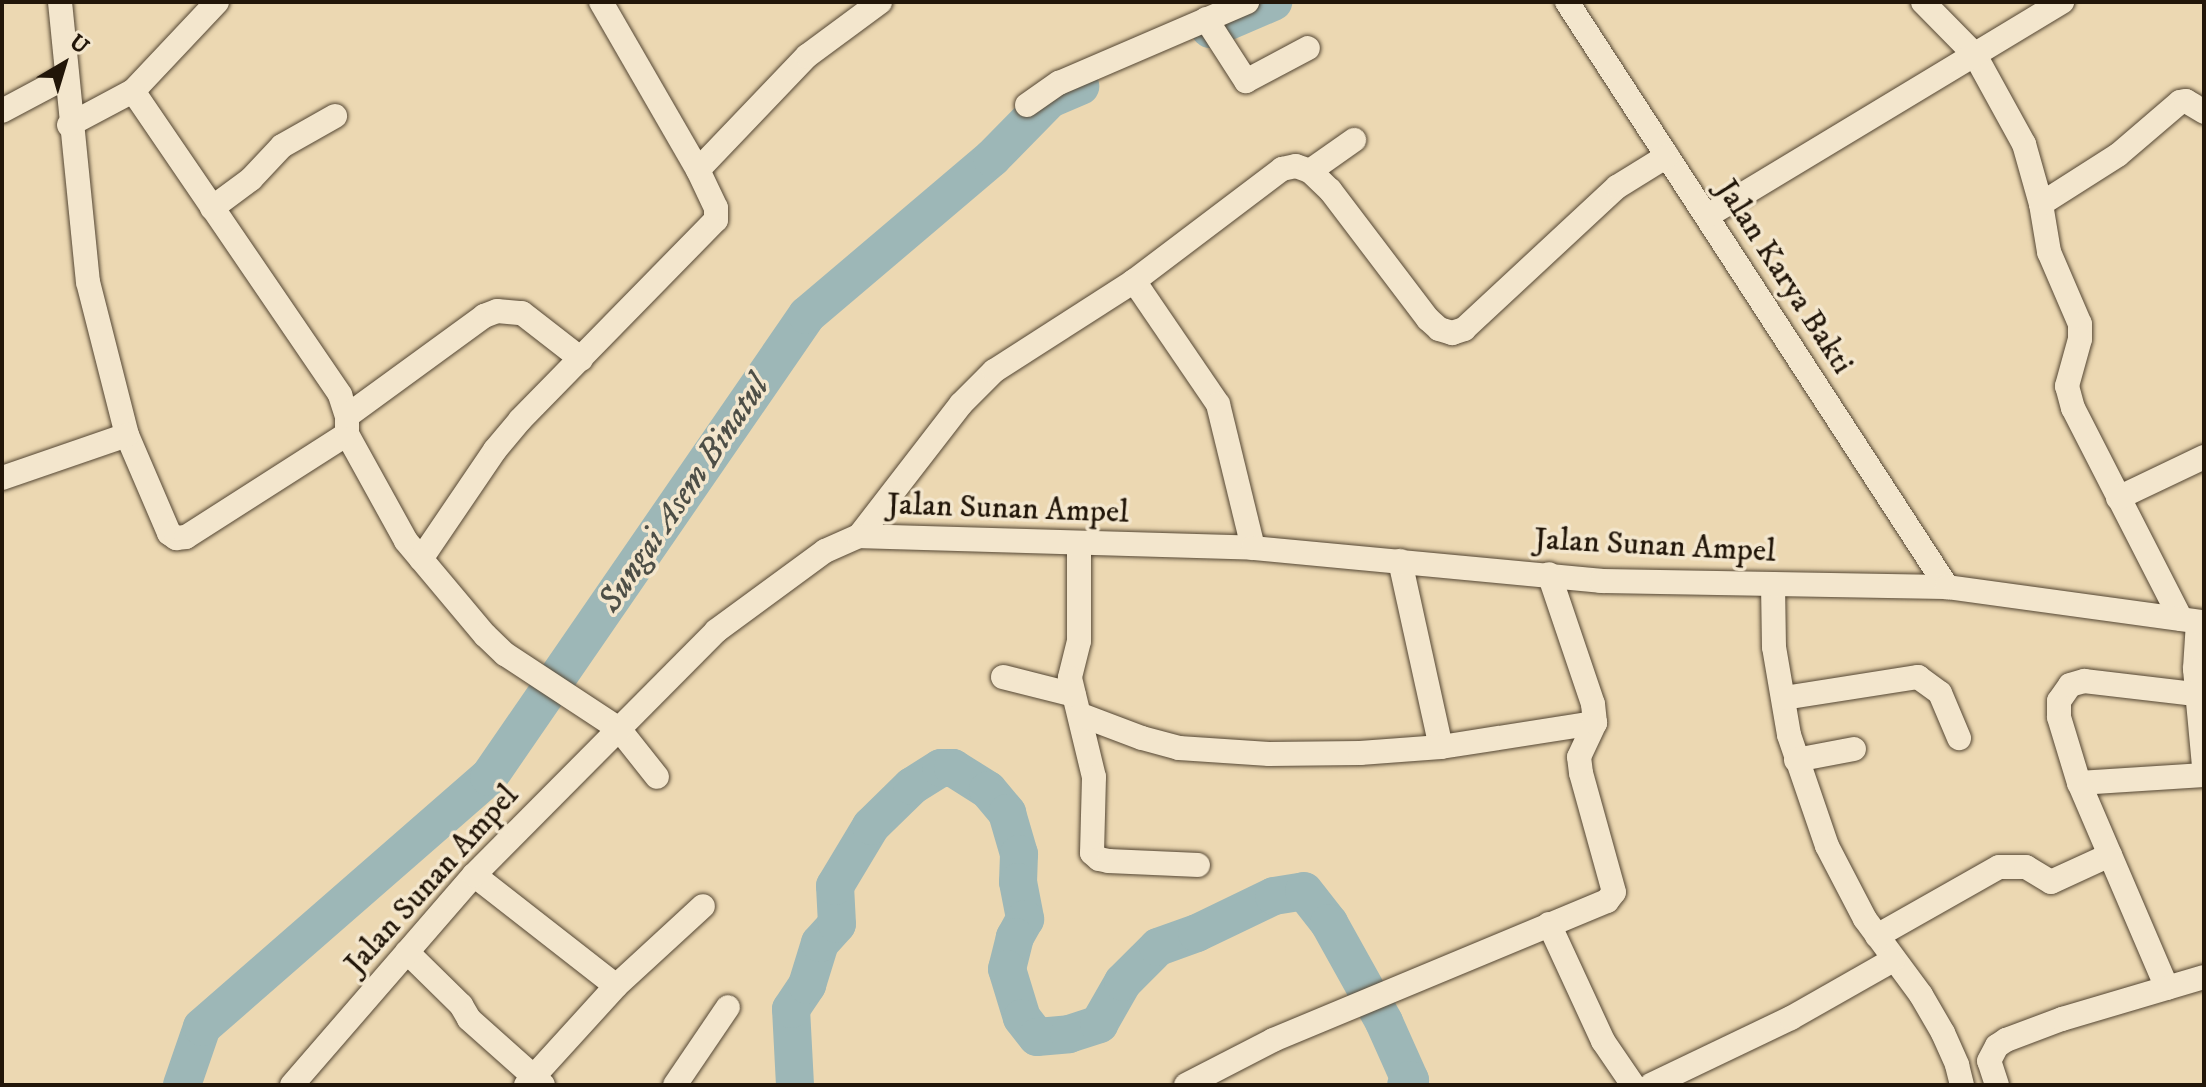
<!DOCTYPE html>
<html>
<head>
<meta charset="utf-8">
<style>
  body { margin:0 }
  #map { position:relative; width:2206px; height:1087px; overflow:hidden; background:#ecd8b2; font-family:"IM FELL DW Pica",serif }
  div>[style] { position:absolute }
  .river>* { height:38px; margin:-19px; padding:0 19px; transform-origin:19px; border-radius:19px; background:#9db7b7 }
  .roads { filter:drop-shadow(0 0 2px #544633) drop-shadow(0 0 2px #544633) }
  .minor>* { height:24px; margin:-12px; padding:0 12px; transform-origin:12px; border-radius:12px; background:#f3e6cd }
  span { translate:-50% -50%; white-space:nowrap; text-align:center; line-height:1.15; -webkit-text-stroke:7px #f3e6cd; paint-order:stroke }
  .street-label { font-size:32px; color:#221609 }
  .water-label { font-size:34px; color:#4d4e46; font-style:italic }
  .frame { position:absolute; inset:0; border:4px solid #221609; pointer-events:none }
  .north { position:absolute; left:24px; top:24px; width:80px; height:80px; -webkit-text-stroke:6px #f3e6cd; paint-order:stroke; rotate:38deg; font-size:22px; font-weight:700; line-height:32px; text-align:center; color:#221609 }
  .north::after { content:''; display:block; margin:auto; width:28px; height:36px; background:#221609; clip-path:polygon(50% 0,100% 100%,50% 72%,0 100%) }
</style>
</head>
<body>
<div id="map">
  <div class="river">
    <div style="left:1210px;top:29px;width:69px;rotate:-23.2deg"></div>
    <div style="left:182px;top:1085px;width:61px;rotate:-71deg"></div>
    <div style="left:202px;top:1027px;width:381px;rotate:-41.1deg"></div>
    <div style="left:489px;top:777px;width:561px;rotate:-55.46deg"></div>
    <div style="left:807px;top:315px;width:243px;rotate:-40.3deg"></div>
    <div style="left:992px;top:158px;width:83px;rotate:-45.5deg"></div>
    <div style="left:1050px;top:99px;width:33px;rotate:-23deg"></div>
    <div style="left:795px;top:1085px;width:76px;rotate:-93deg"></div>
    <div style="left:791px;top:1009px;width:29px;rotate:-56deg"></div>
    <div style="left:807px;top:985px;width:44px;rotate:-72.8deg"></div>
    <div style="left:820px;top:943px;width:25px;rotate:-48deg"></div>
    <div style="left:837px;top:924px;width:38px;rotate:-93deg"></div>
    <div style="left:835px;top:886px;width:70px;rotate:-59deg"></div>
    <div style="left:871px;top:826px;width:57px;rotate:-44.3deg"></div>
    <div style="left:912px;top:786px;width:34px;rotate:-32deg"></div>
    <div style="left:941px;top:768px;width:12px"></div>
    <div style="left:953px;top:768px;width:41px;rotate:32.2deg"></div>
    <div style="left:988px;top:790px;width:30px;rotate:50deg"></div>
    <div style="left:1007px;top:813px;width:43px;rotate:73.7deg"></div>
    <div style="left:1019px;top:854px;width:28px;rotate:92deg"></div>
    <div style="left:1018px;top:882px;width:38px;rotate:79deg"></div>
    <div style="left:1025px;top:919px;width:21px;rotate:119deg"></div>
    <div style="left:1015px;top:937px;width:33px;rotate:104deg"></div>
    <div style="left:1007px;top:969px;width:51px;rotate:73deg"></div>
    <div style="left:1022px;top:1018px;width:24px;rotate:52deg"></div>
    <div style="left:1037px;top:1037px;width:32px;rotate:-5deg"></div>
    <div style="left:1069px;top:1034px;width:32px;rotate:-18deg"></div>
    <div style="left:1099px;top:1024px;width:48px;rotate:-60.3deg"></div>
    <div style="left:1123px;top:982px;width:49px;rotate:-45deg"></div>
    <div style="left:1158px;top:947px;width:41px;rotate:-19.7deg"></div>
    <div style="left:1197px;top:933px;width:85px;rotate:-25.7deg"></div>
    <div style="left:1274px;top:896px;width:30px;rotate:-9deg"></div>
    <div style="left:1304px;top:891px;width:41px;rotate:52deg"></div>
    <div style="left:1329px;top:923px;width:113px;rotate:60.9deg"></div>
    <div style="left:1384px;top:1022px;width:64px;rotate:65.9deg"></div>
    <div style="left:1410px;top:1080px;width:6px;rotate:129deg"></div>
  </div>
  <div class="roads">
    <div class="minor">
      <div style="left:60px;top:2px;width:281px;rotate:84.3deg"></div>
      <div style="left:88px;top:282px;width:158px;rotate:75.7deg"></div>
      <div style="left:127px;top:435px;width:107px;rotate:66.8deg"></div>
      <div style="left:169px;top:533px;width:9px;rotate:36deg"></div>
      <div style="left:176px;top:538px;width:10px;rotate:-6deg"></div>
      <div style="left:186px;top:537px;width:191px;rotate:-32.6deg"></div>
      <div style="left:347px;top:434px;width:122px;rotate:61.1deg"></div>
      <div style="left:406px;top:541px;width:123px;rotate:50deg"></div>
      <div style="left:485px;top:635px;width:28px;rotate:44deg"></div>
      <div style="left:505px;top:654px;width:136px;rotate:33.3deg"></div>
      <div style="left:619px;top:729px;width:61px;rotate:51.6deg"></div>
      <div style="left:217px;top:2px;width:122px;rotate:133.3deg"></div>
      <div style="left:133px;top:91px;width:368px;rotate:55.7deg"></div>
      <div style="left:340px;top:395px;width:22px;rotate:72deg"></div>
      <div style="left:347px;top:416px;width:18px;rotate:90deg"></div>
      <div style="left:601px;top:2px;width:194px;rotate:60deg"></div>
      <div style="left:1567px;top:2px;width:698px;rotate:56.99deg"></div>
      <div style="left:1923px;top:2px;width:74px;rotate:45.5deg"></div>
      <div style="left:1975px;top:55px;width:102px;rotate:61.2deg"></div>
      <div style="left:2024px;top:144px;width:62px;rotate:74.2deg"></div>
      <div style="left:2041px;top:204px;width:49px;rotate:80.5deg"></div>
      <div style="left:2049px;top:252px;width:78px;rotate:66.7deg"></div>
      <div style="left:2080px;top:324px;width:15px;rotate:90deg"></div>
      <div style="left:2080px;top:339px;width:49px;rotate:105.5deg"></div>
      <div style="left:2067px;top:386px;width:23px;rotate:75deg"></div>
      <div style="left:2073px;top:408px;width:237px;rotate:62.9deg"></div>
      <div style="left:1206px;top:19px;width:74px;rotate:57.2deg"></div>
      <div style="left:1246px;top:81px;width:70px;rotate:-28deg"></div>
      <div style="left:1027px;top:105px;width:39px;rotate:-35deg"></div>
      <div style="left:1059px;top:83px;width:205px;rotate:-23.3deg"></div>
      <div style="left:2px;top:111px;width:72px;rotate:-28deg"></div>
      <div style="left:69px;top:125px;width:72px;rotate:-28deg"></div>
      <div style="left:1310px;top:171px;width:54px;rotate:-35.2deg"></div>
      <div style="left:2041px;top:204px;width:91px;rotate:-32.5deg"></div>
      <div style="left:2118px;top:155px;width:82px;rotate:-40.5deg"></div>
      <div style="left:2180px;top:102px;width:6px;rotate:-9deg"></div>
      <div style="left:2186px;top:101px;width:21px;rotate:31deg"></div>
      <div style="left:212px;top:208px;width:49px;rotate:-36.6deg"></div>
      <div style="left:251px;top:179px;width:45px;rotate:-46.8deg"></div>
      <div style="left:282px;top:146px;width:61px;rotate:-29.5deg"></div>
      <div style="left:1707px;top:216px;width:415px;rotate:-31.1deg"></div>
      <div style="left:1134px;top:281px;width:149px;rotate:55.7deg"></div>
      <div style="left:1218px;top:404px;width:148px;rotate:76.3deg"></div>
      <div style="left:347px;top:416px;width:170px;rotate:-36.1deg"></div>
      <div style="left:484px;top:316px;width:14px;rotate:-21deg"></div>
      <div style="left:497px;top:311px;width:25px;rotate:5deg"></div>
      <div style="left:522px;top:313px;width:75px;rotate:37.9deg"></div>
      <div style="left:2px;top:478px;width:132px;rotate:-19deg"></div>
      <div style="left:2118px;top:498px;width:95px;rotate:-25.5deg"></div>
      <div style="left:859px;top:536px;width:167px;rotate:-52.3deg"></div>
      <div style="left:961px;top:404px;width:47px;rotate:-45deg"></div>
      <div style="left:994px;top:371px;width:166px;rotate:-32.7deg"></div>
      <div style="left:1134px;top:281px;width:186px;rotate:-37.1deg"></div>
      <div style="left:1282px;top:169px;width:14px;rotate:-12deg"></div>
      <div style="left:1296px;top:166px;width:15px;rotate:20deg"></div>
      <div style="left:1310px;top:171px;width:28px;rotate:44deg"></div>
      <div style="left:1330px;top:190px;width:162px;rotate:52.8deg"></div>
      <div style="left:1428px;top:319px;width:15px;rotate:42deg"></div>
      <div style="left:1439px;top:329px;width:14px;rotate:17deg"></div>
      <div style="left:1452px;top:333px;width:13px;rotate:-18deg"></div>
      <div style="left:1464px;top:329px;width:209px;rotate:-42.9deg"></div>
      <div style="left:1617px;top:187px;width:59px;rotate:-31.8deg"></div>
      <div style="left:1079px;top:543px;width:98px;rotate:90deg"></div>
      <div style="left:1079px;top:641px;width:38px;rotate:104deg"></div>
      <div style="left:1070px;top:678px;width:102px;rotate:76.4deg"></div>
      <div style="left:1094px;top:777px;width:76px;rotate:91.5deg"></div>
      <div style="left:1092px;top:853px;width:9px;rotate:41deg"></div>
      <div style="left:1099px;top:859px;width:10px;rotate:11deg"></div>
      <div style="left:1109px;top:861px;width:89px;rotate:2.6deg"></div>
      <div style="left:421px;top:559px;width:132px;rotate:-55.8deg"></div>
      <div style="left:495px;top:450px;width:39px;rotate:-50deg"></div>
      <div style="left:520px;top:420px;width:280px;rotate:-45.6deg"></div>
      <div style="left:716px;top:220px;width:12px;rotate:-90deg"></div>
      <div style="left:716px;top:208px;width:42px;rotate:-115.3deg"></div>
      <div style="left:698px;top:170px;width:158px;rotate:-46.3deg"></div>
      <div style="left:807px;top:56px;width:91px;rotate:-36.5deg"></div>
      <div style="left:1400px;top:561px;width:190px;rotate:77.6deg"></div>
      <div style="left:1773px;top:584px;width:63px;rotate:89.1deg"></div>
      <div style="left:1774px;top:647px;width:89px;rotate:80.3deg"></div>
      <div style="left:1789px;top:735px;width:117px;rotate:71.1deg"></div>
      <div style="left:1827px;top:846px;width:82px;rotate:62.5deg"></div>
      <div style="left:1865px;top:919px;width:94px;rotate:53.6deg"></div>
      <div style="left:1921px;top:995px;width:44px;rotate:59.9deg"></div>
      <div style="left:1943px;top:1033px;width:35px;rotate:66deg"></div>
      <div style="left:1957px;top:1065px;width:21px;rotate:76deg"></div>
      <div style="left:2198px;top:622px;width:47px;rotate:93.7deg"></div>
      <div style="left:2195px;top:669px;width:97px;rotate:84.7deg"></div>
      <div style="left:1003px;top:677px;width:73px;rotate:14.2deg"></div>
      <div style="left:1784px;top:698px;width:136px;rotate:-8.9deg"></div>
      <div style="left:1918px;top:677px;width:27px;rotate:36deg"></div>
      <div style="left:1940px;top:693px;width:49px;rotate:67.1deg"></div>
      <div style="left:1081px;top:715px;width:65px;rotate:20.7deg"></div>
      <div style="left:1142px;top:738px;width:38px;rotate:15deg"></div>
      <div style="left:1179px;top:748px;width:90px;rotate:3.8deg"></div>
      <div style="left:1269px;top:754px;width:91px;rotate:-0.6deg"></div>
      <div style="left:1360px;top:753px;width:81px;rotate:-4.2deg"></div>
      <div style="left:1441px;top:747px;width:156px;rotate:-8.9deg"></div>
      <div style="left:1796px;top:760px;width:59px;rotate:-10.7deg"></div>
      <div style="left:2079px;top:783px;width:125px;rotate:-3.7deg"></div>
      <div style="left:474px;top:875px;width:180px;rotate:38deg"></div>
      <div style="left:616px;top:986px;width:118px;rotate:-42.6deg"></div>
      <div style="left:1549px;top:924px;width:129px;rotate:65.2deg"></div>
      <div style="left:1603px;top:1041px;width:53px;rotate:55.7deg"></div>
      <div style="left:1877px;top:936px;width:140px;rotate:-29.5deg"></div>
      <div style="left:1999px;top:867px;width:27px"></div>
      <div style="left:2026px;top:867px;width:29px;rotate:31deg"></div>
      <div style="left:2051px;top:882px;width:65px;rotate:-24.6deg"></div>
      <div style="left:407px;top:952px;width:76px;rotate:44.5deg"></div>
      <div style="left:461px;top:1005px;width:16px;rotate:60deg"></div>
      <div style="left:469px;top:1019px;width:99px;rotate:41.7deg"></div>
      <div style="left:2167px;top:988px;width:223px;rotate:-113.2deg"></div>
      <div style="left:2079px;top:783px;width:69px;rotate:-106.9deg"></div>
      <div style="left:2059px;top:717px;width:16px;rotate:-90deg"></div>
      <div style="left:2059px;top:701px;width:19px;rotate:-55deg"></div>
      <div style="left:2070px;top:685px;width:15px;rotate:-16deg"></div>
      <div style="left:2084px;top:681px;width:121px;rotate:6.7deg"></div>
      <div style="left:292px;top:1085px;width:278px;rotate:-49.1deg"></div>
      <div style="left:474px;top:875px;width:344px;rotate:-45.2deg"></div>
      <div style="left:716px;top:631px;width:135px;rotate:-36.3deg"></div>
      <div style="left:825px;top:551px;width:37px;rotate:-24deg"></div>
      <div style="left:859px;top:536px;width:394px;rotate:1.7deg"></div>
      <div style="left:1253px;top:548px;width:350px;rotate:5.4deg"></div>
      <div style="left:1601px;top:581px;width:346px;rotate:1deg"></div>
      <div style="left:1947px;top:587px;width:259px;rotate:7.8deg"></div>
      <div style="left:526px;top:1085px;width:134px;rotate:-47.7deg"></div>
      <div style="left:675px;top:1085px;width:94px;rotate:-55.8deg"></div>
      <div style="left:1186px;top:1085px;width:98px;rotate:-27.3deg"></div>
      <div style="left:1273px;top:1040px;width:362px;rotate:-22.6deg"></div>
      <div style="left:1607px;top:901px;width:11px;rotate:-52deg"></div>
      <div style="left:1614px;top:892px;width:123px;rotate:-105.5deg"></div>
      <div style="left:1581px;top:773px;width:16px;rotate:-97deg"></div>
      <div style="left:1579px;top:757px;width:38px;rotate:-65deg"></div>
      <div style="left:1595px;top:723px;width:19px;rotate:-96deg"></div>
      <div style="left:1593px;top:704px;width:137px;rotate:-108.7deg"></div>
      <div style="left:1651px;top:1085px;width:155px;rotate:-25.6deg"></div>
      <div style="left:1791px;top:1018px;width:117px;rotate:-29.6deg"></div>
      <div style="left:1997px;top:1085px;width:25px;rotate:-108deg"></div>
      <div style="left:1989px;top:1061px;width:17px;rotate:-62deg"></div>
      <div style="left:1997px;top:1046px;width:11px;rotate:-34deg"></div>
      <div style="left:2006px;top:1040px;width:60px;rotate:-20.6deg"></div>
      <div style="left:2062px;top:1019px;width:148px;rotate:-16.5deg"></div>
    </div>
  </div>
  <div class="street-label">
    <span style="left:1784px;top:277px;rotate:57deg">Jalan Karya Bakti</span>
    <span style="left:1008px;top:509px;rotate:2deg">Jalan Sunan Ampel</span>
    <span style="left:1655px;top:546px;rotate:3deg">Jalan Sunan Ampel</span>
    <span style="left:432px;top:880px;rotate:-48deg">Jalan Sunan Ampel</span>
  </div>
  <div class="water-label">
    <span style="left:684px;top:494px;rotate:-56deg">Sungai Asem Binatul</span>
  </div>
  <div class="frame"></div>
  <div class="north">U</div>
</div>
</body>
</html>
